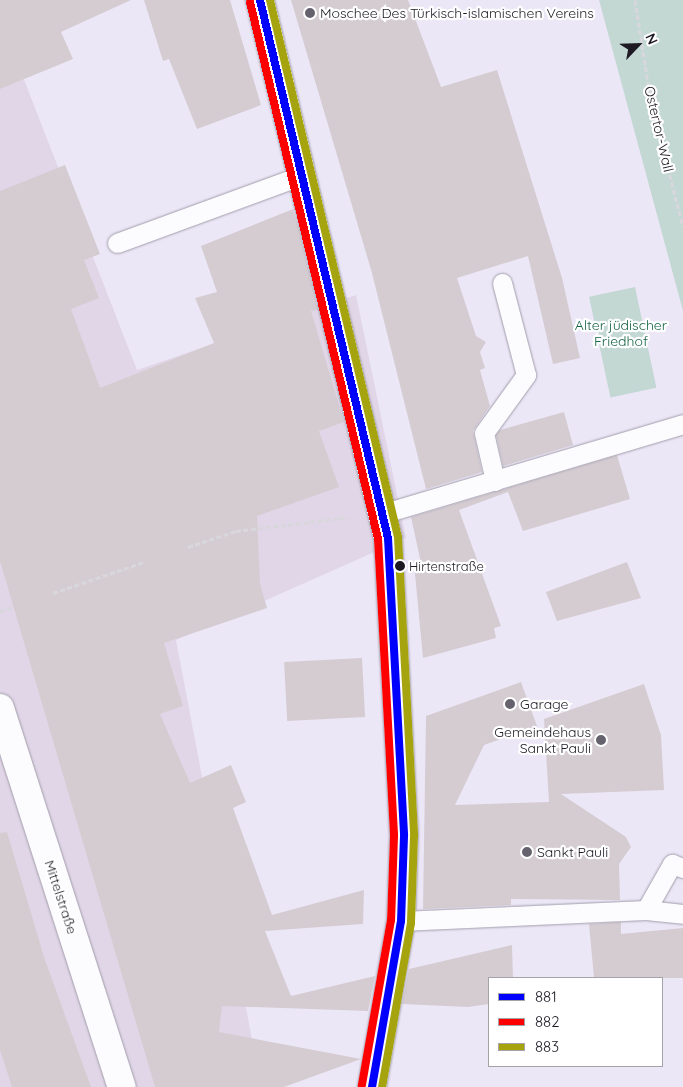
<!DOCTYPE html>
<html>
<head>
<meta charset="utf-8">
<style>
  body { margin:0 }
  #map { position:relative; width:683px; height:1087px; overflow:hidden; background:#ece7f7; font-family:Quicksand,sans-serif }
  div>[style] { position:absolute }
  .commercial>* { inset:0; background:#e1d6e7 }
  .green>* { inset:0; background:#c3d7d3; transform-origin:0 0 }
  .building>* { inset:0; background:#d5ccd2; transform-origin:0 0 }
  .path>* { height:3px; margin-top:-1.5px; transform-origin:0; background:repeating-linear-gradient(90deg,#d8d7db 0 5px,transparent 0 7.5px) }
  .roads { filter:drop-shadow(0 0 1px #a29eab) drop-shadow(0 0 1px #a29eab) }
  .lane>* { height:19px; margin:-9.5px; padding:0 9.5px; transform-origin:9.5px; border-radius:9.5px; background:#fcfbfe }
  .street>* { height:28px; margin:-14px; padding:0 14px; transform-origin:14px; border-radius:14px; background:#fcfbfe }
  .bus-1>* { height:8px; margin:-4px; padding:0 4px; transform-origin:4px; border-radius:4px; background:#00f }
  .bus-2>* { height:8px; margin:-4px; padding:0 4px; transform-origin:4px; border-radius:4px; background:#f00 }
  .bus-3>* { height:8px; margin:-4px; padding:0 4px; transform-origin:4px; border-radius:4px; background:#a5a30e }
  .dots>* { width:14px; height:14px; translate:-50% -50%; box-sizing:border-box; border:2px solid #fff; border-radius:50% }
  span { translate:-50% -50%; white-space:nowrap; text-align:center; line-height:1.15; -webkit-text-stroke:4.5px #fff; paint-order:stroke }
  .bus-label { font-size:13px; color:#1d1a24 }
  .left { translate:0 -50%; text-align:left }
  .poi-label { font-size:14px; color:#1d1a24 }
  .right { translate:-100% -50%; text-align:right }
  .street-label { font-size:14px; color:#1d1a24 }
  .park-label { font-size:14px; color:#166546 }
  .legend { position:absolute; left:488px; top:977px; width:175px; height:90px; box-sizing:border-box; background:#fff; border:1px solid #a5a3a7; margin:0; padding:6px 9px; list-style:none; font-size:15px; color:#1d1a24 }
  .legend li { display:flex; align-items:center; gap:10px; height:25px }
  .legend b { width:25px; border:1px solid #a5a3a7 }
  .north { position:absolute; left:613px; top:20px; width:50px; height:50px; -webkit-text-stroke:4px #fff; paint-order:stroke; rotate:66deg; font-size:14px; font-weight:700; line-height:20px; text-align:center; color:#1d1a24 }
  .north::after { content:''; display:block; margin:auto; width:18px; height:22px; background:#1d1a24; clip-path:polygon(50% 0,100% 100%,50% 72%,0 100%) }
</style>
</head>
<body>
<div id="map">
  <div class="commercial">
    <div style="clip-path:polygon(0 18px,137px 370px,356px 295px,406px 538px,176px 640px,261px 1087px,0 1087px)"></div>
  </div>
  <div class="green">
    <div style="clip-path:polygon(599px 0,683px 0,683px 311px)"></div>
    <div style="left:635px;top:287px;width:103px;height:47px;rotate:78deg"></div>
  </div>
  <div class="building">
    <div style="clip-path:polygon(0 0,131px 0,61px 32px,73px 59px,0 89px)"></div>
    <div style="clip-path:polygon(144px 0,230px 0,261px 105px,197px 129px,169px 59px,163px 61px)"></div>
    <div style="clip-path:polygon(291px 0,408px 0,441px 87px,497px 70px,562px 278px,580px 358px,553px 364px,528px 256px,457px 278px,476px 336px,486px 342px,480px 352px,485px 368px,480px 370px,490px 406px,473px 431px,482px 472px,426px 489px,372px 273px)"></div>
    <div style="clip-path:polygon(65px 165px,100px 254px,84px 260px,99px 298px,71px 309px,100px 388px,214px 343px,195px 298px,217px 292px,201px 246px,293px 209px,298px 226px,318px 310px,311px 311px,344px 422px,319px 431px,339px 487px,257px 516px,260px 584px,267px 608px,164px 643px,183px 706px,160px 714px,190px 783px,231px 765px,246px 802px,233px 808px,272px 915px,364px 890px,363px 924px,265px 931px,291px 996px,375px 976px,368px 1011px,222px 1006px,219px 1032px,361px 1059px,284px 1087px,155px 1087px,0 561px,0 191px)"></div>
    <div style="clip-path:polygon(564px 412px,573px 445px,503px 466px,496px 435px,500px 430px)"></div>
    <div style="clip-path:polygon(617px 455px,630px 499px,523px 531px,508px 492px,459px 510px,501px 626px,494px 628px,496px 638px,423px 658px,414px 564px,421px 563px,411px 517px)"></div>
    <div style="clip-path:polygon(627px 562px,641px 598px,557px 621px,546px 592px)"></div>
    <div style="left:362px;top:658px;width:59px;height:78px;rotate:87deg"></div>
    <div style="clip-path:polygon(521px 682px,537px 726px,484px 745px,455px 805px,549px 802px,544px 719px,644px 684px,661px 735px,664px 790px,561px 794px,626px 837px,631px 847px,619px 864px,620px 900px,511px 899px,511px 905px,423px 909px,426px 716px)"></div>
    <div style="clip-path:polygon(7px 832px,44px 957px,91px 1087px,12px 1087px,0 1050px,0 833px)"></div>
    <div style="clip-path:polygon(621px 922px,621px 934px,683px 928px,683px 978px,594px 978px,589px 924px)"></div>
    <div style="clip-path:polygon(512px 945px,513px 978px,489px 978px,489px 1004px,468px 1007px,402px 1004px,409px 969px)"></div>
  </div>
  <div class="path">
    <div style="left:635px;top:0;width:103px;rotate:81.1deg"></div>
    <div style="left:651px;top:102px;width:129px;rotate:75.6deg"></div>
    <div style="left:188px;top:547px;width:51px;rotate:-18.4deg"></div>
    <div style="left:236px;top:531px;width:114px;rotate:-7.1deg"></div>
    <div style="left:53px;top:593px;width:96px;rotate:-18.8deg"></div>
    <div style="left:0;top:611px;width:14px;rotate:-17deg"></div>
  </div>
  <div class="roads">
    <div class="lane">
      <div style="left:117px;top:243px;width:198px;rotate:-20.1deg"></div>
      <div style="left:495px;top:481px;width:49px;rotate:-102.9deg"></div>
      <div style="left:484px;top:433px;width:72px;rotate:-54.1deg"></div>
      <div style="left:526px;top:375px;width:95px;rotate:-104.6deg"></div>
      <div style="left:385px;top:513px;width:311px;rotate:-16.6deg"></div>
      <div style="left:646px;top:910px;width:53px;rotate:-60.5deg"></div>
      <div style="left:672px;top:864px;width:12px;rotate:20deg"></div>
      <div style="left:401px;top:921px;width:245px;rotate:-2.6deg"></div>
      <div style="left:646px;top:910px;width:37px;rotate:6deg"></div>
    </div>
    <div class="street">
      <div style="left:260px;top:0;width:553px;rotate:76.62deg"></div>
      <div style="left:388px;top:538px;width:298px;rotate:86.9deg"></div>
      <div style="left:404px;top:836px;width:85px;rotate:92deg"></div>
      <div style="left:401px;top:921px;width:169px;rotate:99.9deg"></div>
      <div style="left:0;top:708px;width:398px;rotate:72.2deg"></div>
    </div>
  </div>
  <div class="bus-1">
    <div style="left:260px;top:0;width:553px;rotate:76.62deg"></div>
    <div style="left:388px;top:538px;width:298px;rotate:86.9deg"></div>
    <div style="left:404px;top:836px;width:85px;rotate:92deg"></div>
    <div style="left:401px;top:921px;width:169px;rotate:99.9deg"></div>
  </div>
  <div class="bus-2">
    <div style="left:250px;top:2px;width:552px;rotate:76.59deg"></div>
    <div style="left:378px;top:539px;width:297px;rotate:86.9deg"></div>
    <div style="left:394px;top:836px;width:84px;rotate:92deg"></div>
    <div style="left:391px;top:920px;width:168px;rotate:100deg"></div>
  </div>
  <div class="bus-3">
    <div style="left:270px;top:0;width:552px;rotate:76.59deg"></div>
    <div style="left:398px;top:537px;width:299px;rotate:86.9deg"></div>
    <div style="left:414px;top:836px;width:87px;rotate:92deg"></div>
    <div style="left:411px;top:923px;width:167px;rotate:100deg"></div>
  </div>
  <div class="dots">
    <div style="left:310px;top:13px;background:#65626e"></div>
    <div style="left:400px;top:566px;background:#1d1a24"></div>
    <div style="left:510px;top:704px;background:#65626e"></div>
    <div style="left:601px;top:740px;background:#65626e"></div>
    <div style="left:527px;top:852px;background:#65626e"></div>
  </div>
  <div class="bus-label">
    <span class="left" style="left:409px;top:566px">Hirtenstraße</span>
  </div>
  <div class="poi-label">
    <span class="left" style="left:320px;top:13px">Moschee Des Türkisch-islamischen Vereins</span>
    <span class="left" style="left:520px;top:704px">Garage</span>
    <span class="right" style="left:591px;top:740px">Gemeindehaus<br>Sankt Pauli</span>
    <span class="left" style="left:537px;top:852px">Sankt Pauli</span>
  </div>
  <div class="street-label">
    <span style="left:659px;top:129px;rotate:77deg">Ostertor-Wall</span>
    <span style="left:61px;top:897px;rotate:72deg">Mittelstraße</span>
  </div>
  <div class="park-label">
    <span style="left:621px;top:333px">Alter jüdischer<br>Friedhof</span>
  </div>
  <ul class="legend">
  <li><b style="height:6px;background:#00f"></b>881</li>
  <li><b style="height:6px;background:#f00"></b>882</li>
  <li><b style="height:6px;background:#a5a30e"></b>883</li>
  </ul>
  <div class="north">N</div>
</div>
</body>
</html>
